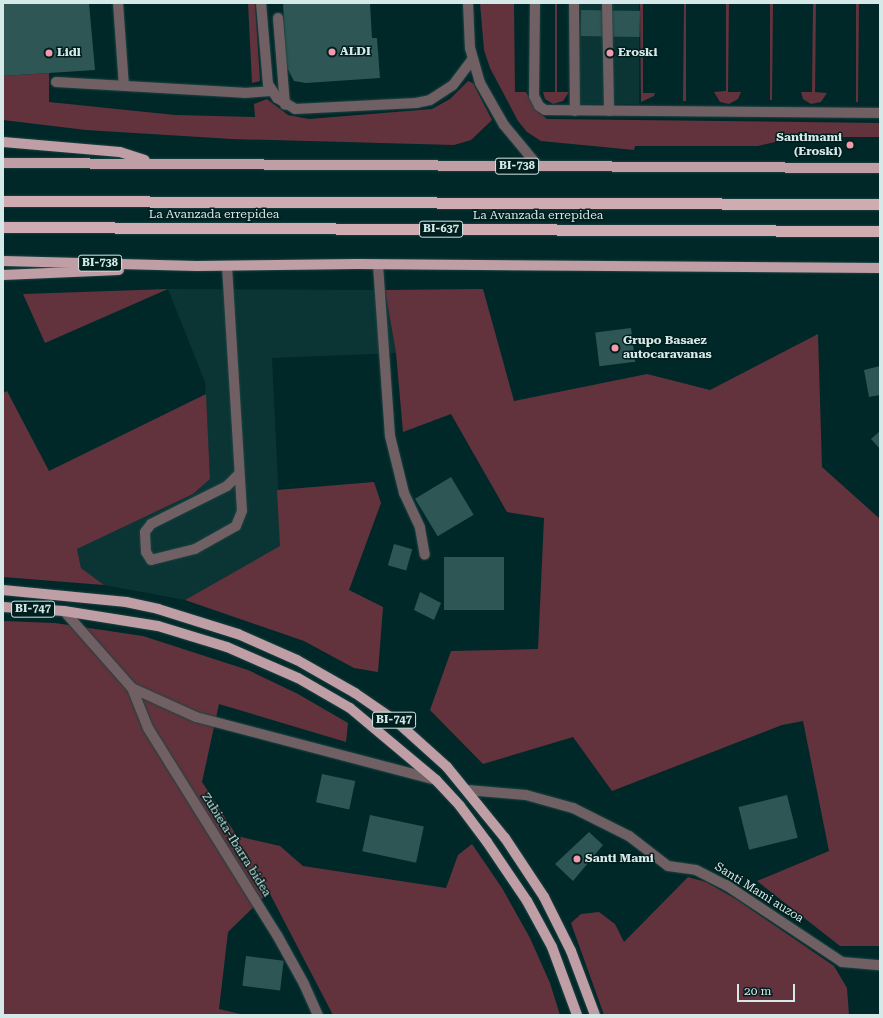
<!DOCTYPE html>
<html>
<head>
<meta charset="utf-8">
<style>
  body { margin:0 }
  #map { position:relative; width:883px; height:1018px; overflow:hidden; background:#002828; font-family:"Roboto Serif",serif }
  div>[style] { position:absolute }
  .built>* { inset:0; background:#0b3534; transform-origin:0 0 }
  .green>* { inset:0; background:#62333d }
  .building>* { inset:0; background:#2e5655; transform-origin:0 0 }
  .roads { filter:drop-shadow(0 0 1px #1e4343) drop-shadow(0 0 1px #1e4343) }
  .service>* { height:10px; margin:-5px; padding:0 5px; transform-origin:5px; border-radius:5px; background:#706063 }
  .minor>* { height:10px; margin:-5px; padding:0 5px; transform-origin:5px; border-radius:5px; background:#706063 }
  .primary>* { height:10px; margin:-5px; padding:0 5px; transform-origin:5px; border-radius:5px; background:#bf9fa5 }
  .trunk>* { height:11px; margin:-5.5px; padding:0 5.5px; transform-origin:5.5px; border-radius:5.5px; background:#cfacb2 }
  .dots>* { width:11px; height:11px; translate:-50% -50%; box-sizing:border-box; border:2px solid #001e1d; border-radius:50% }
  span { translate:-50% -50%; white-space:nowrap; text-align:center; line-height:1.15; -webkit-text-stroke:3px #001e1d; paint-order:stroke }
  .shield-label span { padding:1px 3px; background:#001e1d; border:1px solid; border-radius:3px; -webkit-text-stroke-width:0 }
  .shield-label { font-size:11px; color:#d4e9e8; font-weight:700 }
  .poi-label { font-size:12px; color:#d4e9e8; font-weight:700 }
  .left { translate:0 -50%; text-align:left }
  .right { translate:-100% -50%; text-align:right }
  .street-label { font-size:12px; color:#d4e9e8 }
  .frame { position:absolute; inset:0; border:4px solid #d4e9e8; pointer-events:none }
  .scale { position:absolute; left:737px; top:984px; width:58px; height:18px; box-sizing:border-box; border:2px solid #d4e9e8; border-top:0; padding-left:5px; font-size:12px; line-height:14px; white-space:nowrap; color:#d4e9e8; -webkit-text-stroke:3px #001e1d; paint-order:stroke }
</style>
</head>
<body>
<div id="map">
  <div class="built">
    <div style="left:580px;top:3px;width:59px;height:101px"></div>
    <div style="clip-path:polygon(168px 289px,385px 290px,396px 353px,272px 358px,281px 546px,185px 600px,104px 585px,81px 568px,77px 549px,193px 494px,210px 479px,205px 382px)"></div>
  </div>
  <div class="green">
    <div style="clip-path:polygon(248px 3px,255px 3px,260px 81px,252px 83px)"></div>
    <div style="clip-path:polygon(480px 3px,514px 3px,515px 92px,526px 92px,536px 110px,547px 119px,880px 123px,880px 137px,797px 137px,758px 146px,635px 146px,634px 150px,541px 141px,527px 132px,518px 121px,490px 68px,484px 50px)"></div>
    <div style="clip-path:polygon(555px 3px,557px 3px,557px 92px,569px 92px,563px 101px,553px 104px,545px 99px,543px 92px,555px 92px)"></div>
    <div style="clip-path:polygon(640px 3px,643px 3px,643px 93px,655px 93px,654px 96px,641px 102px)"></div>
    <div style="clip-path:polygon(684px 3px,686px 3px,686px 101px,683px 101px)"></div>
    <div style="clip-path:polygon(726px 3px,729px 3px,728px 92px,741px 92px,738px 99px,729px 104px,720px 102px,714px 92px,726px 91px)"></div>
    <div style="clip-path:polygon(770px 3px,773px 3px,772px 100px,770px 100px)"></div>
    <div style="clip-path:polygon(813px 3px,816px 3px,815px 92px,827px 93px,821px 102px,811px 104px,803px 99px,801px 92px,812px 92px)"></div>
    <div style="clip-path:polygon(856px 3px,859px 3px,858px 102px,856px 102px)"></div>
    <div style="clip-path:polygon(49px 73px,49px 102px,175px 115px,255px 117px,254px 104px,267px 99px,288px 115px,309px 119px,432px 109px,450px 99px,468px 81px,473px 83px,492px 120px,471px 140px,454px 145px,232px 139px,86px 130px,3px 120px,3px 76px)"></div>
    <div style="clip-path:polygon(168px 289px,45px 343px,23px 294px)"></div>
    <div style="clip-path:polygon(483px 289px,514px 401px,647px 374px,710px 390px,818px 334px,822px 467px,880px 519px,880px 946px,840px 946px,757px 881px,829px 851px,803px 721px,782px 725px,612px 791px,573px 737px,483px 764px,430px 710px,451px 651px,538px 649px,544px 518px,507px 512px,451px 414px,403px 432px,396px 353px,385px 290px)"></div>
    <div style="clip-path:polygon(7px 391px,49px 471px,206px 394px,210px 479px,193px 494px,77px 549px,81px 568px,104px 585px,3px 577px,3px 393px)"></div>
    <div style="clip-path:polygon(374px 482px,381px 503px,349px 590px,383px 607px,378px 672px,354px 668px,304px 641px,185px 600px,280px 546px,277px 490px)"></div>
    <div style="clip-path:polygon(3px 621px,55px 623px,143px 636px,248px 670px,298px 694px,348px 723px,346px 742px,219px 704px,202px 782px,237px 836px,280px 846px,303px 866px,446px 888px,458px 855px,472px 844px,502px 888px,530px 938px,550px 983px,560px 1015px,333px 1015px,269px 892px,228px 932px,219px 1009px,245px 1015px,3px 1015px)"></div>
    <div style="clip-path:polygon(688px 877px,706px 882px,736px 899px,834px 966px,847px 988px,849px 1015px,604px 1015px,571px 923px,581px 914px,599px 912px,615px 924px,624px 942px)"></div>
  </div>
  <div class="building">
    <div style="clip-path:polygon(3px 3px,89px 3px,95px 70px,3px 76px)"></div>
    <div style="clip-path:polygon(283px 3px,370px 3px,372px 38px,377px 38px,380px 78px,306px 83px,294px 81px,286px 66px)"></div>
    <div style="left:581px;top:10px;width:59px;height:26px;rotate:1deg"></div>
    <div style="left:631px;top:328px;width:34px;height:36px;rotate:83deg"></div>
    <div style="clip-path:polygon(880px 366px,880px 395px,869px 397px,864px 370px)"></div>
    <div style="clip-path:polygon(880px 431px,880px 449px,871px 439px)"></div>
    <div style="left:451px;top:477px;width:44px;height:42px;rotate:59deg"></div>
    <div style="left:394px;top:544px;width:19px;height:22px;rotate:16deg"></div>
    <div style="left:504px;top:557px;width:53px;height:60px;rotate:90deg"></div>
    <div style="clip-path:polygon(420px 592px,441px 603px,434px 620px,414px 610px)"></div>
    <div style="left:322px;top:774px;width:34px;height:29px;rotate:12deg"></div>
    <div style="left:787px;top:795px;width:44px;height:50px;rotate:76deg"></div>
    <div style="left:370px;top:815px;width:55px;height:37px;rotate:12deg"></div>
    <div style="clip-path:polygon(589px 832px,603px 845px,573px 881px,555px 864px)"></div>
    <div style="left:246px;top:956px;width:38px;height:30px;rotate:7deg"></div>
  </div>
  <div class="roads">
    <div class="service">
      <div style="left:118px;top:3px;width:83px;rotate:85.9deg"></div>
      <div style="left:535px;top:3px;width:93px;rotate:90.6deg"></div>
      <div style="left:534px;top:96px;width:11px;rotate:63deg"></div>
      <div style="left:539px;top:106px;width:7px;rotate:34deg"></div>
      <div style="left:545px;top:110px;width:335px;rotate:0.5deg"></div>
      <div style="left:574px;top:3px;width:108px;rotate:89.5deg"></div>
      <div style="left:607px;top:3px;width:108px;rotate:88.9deg"></div>
      <div style="left:278px;top:18px;width:87px;rotate:85.4deg"></div>
      <div style="left:56px;top:82px;width:188px;rotate:3.3deg"></div>
      <div style="left:244px;top:93px;width:27px;rotate:-4deg"></div>
      <div style="left:378px;top:265px;width:171px;rotate:86deg"></div>
      <div style="left:390px;top:436px;width:59px;rotate:76.2deg"></div>
      <div style="left:404px;top:493px;width:38px;rotate:65deg"></div>
      <div style="left:420px;top:528px;width:27px;rotate:80deg"></div>
      <div style="left:227px;top:266px;width:245px;rotate:86.5deg"></div>
      <div style="left:242px;top:511px;width:16px;rotate:112deg"></div>
      <div style="left:236px;top:526px;width:47px;rotate:150.7deg"></div>
      <div style="left:195px;top:549px;width:45px;rotate:166deg"></div>
      <div style="left:151px;top:560px;width:9px;rotate:-122deg"></div>
      <div style="left:146px;top:552px;width:20px;rotate:-93deg"></div>
      <div style="left:145px;top:532px;width:10px;rotate:-53deg"></div>
      <div style="left:151px;top:524px;width:85px;rotate:-26.6deg"></div>
      <div style="left:227px;top:486px;width:17px;rotate:-45deg"></div>
      <div style="left:132px;top:688px;width:43px;rotate:68.2deg"></div>
      <div style="left:148px;top:728px;width:244px;rotate:58.1deg"></div>
      <div style="left:277px;top:935px;width:56px;rotate:61.1deg"></div>
      <div style="left:304px;top:984px;width:34px;rotate:66deg"></div>
    </div>
    <div class="minor">
      <div style="left:261px;top:3px;width:81px;rotate:85.1deg"></div>
      <div style="left:268px;top:84px;width:17px;rotate:57deg"></div>
      <div style="left:277px;top:98px;width:21px;rotate:31deg"></div>
      <div style="left:295px;top:109px;width:121px;rotate:-2.8deg"></div>
      <div style="left:416px;top:103px;width:14px;rotate:-12deg"></div>
      <div style="left:430px;top:100px;width:27px;rotate:-33deg"></div>
      <div style="left:453px;top:85px;width:31px;rotate:-53deg"></div>
      <div style="left:468px;top:3px;width:45px;rotate:87.5deg"></div>
      <div style="left:470px;top:48px;width:36px;rotate:74deg"></div>
      <div style="left:480px;top:83px;width:48px;rotate:60.3deg"></div>
      <div style="left:504px;top:125px;width:53px;rotate:50.3deg"></div>
      <div style="left:64px;top:611px;width:103px;rotate:48.6deg"></div>
      <div style="left:132px;top:688px;width:70px;rotate:24.4deg"></div>
      <div style="left:196px;top:717px;width:248px;rotate:14.7deg"></div>
      <div style="left:467px;top:790px;width:59px;rotate:4.8deg"></div>
      <div style="left:526px;top:795px;width:49px;rotate:15.5deg"></div>
      <div style="left:573px;top:808px;width:63px;rotate:26.6deg"></div>
      <div style="left:629px;top:836px;width:49px;rotate:37.6deg"></div>
      <div style="left:668px;top:866px;width:28px;rotate:8deg"></div>
      <div style="left:696px;top:870px;width:34px;rotate:27deg"></div>
      <div style="left:726px;top:885px;width:139px;rotate:33.6deg"></div>
      <div style="left:842px;top:962px;width:38px;rotate:5deg"></div>
    </div>
    <div class="primary">
      <div style="left:3px;top:142px;width:117px;rotate:4.9deg"></div>
      <div style="left:120px;top:152px;width:26px;rotate:18deg"></div>
      <div style="left:3px;top:163px;width:877px;rotate:0.33deg"></div>
      <div style="left:3px;top:261px;width:194px;rotate:1.5deg"></div>
      <div style="left:197px;top:266px;width:160px;rotate:-0.7deg"></div>
      <div style="left:357px;top:264px;width:523px;rotate:0.44deg"></div>
      <div style="left:3px;top:275px;width:116px;rotate:-2.5deg"></div>
      <div style="left:3px;top:590px;width:124px;rotate:5.6deg"></div>
      <div style="left:126px;top:602px;width:33px;rotate:12deg"></div>
      <div style="left:158px;top:609px;width:84px;rotate:17.4deg"></div>
      <div style="left:238px;top:634px;width:64px;rotate:23.8deg"></div>
      <div style="left:297px;top:660px;width:67px;rotate:29.6deg"></div>
      <div style="left:355px;top:693px;width:51px;rotate:34.6deg"></div>
      <div style="left:397px;top:722px;width:67px;rotate:42deg"></div>
      <div style="left:447px;top:767px;width:92px;rotate:50.8deg"></div>
      <div style="left:505px;top:838px;width:71px;rotate:56.5deg"></div>
      <div style="left:544px;top:897px;width:60px;rotate:63.4deg"></div>
      <div style="left:571px;top:951px;width:68px;rotate:69.4deg"></div>
      <div style="left:3px;top:607px;width:61px;rotate:3.8deg"></div>
      <div style="left:64px;top:611px;width:95px;rotate:9.1deg"></div>
      <div style="left:158px;top:626px;width:72px;rotate:16.9deg"></div>
      <div style="left:227px;top:647px;width:77px;rotate:23.6deg"></div>
      <div style="left:298px;top:678px;width:60px;rotate:30deg"></div>
      <div style="left:350px;top:708px;width:112px;rotate:39.9deg"></div>
      <div style="left:436px;top:780px;width:35px;rotate:47deg"></div>
      <div style="left:460px;top:806px;width:45px;rotate:53.1deg"></div>
      <div style="left:487px;top:842px;width:71px;rotate:55.9deg"></div>
      <div style="left:527px;top:901px;width:52px;rotate:61.5deg"></div>
      <div style="left:552px;top:947px;width:72px;rotate:69.8deg"></div>
    </div>
    <div class="trunk">
      <div style="left:3px;top:201px;width:877px;rotate:0.2deg"></div>
      <div style="left:3px;top:227px;width:877px;rotate:0.26deg"></div>
    </div>
  </div>
  <div class="dots">
    <div style="left:332px;top:52px;background:#f39aac"></div>
    <div style="left:49px;top:53px;background:#f39aac"></div>
    <div style="left:610px;top:53px;background:#f39aac"></div>
    <div style="left:850px;top:145px;background:#f39aac"></div>
    <div style="left:615px;top:348px;background:#f39aac"></div>
    <div style="left:577px;top:859px;background:#f39aac"></div>
  </div>
  <div class="shield-label">
    <span style="left:517px;top:166px">BI-738</span>
    <span style="left:441px;top:229px">BI-637</span>
    <span style="left:100px;top:263px">BI-738</span>
    <span style="left:33px;top:609px">BI-747</span>
    <span style="left:394px;top:720px">BI-747</span>
  </div>
  <div class="poi-label">
    <span class="left" style="left:340px;top:52px">ALDI</span>
    <span class="left" style="left:57px;top:53px">Lidl</span>
    <span class="left" style="left:618px;top:53px">Eroski</span>
    <span class="right" style="left:842px;top:145px">Santimami<br>(Eroski)</span>
    <span class="left" style="left:623px;top:348px">Grupo Basaez<br>autocaravanas</span>
    <span class="left" style="left:585px;top:859px">Santi Mami</span>
  </div>
  <div class="street-label">
    <span style="left:214px;top:215px">La Avanzada errepidea</span>
    <span style="left:538px;top:216px">La Avanzada errepidea</span>
    <span style="left:236px;top:845px;rotate:58deg">Zubieta-Ibarra bidea</span>
    <span style="left:759px;top:893px;rotate:32deg">Santi Mami auzoa</span>
  </div>
  <div class="frame"></div>
  <div class="scale">20 m</div>
</div>
</body>
</html>
